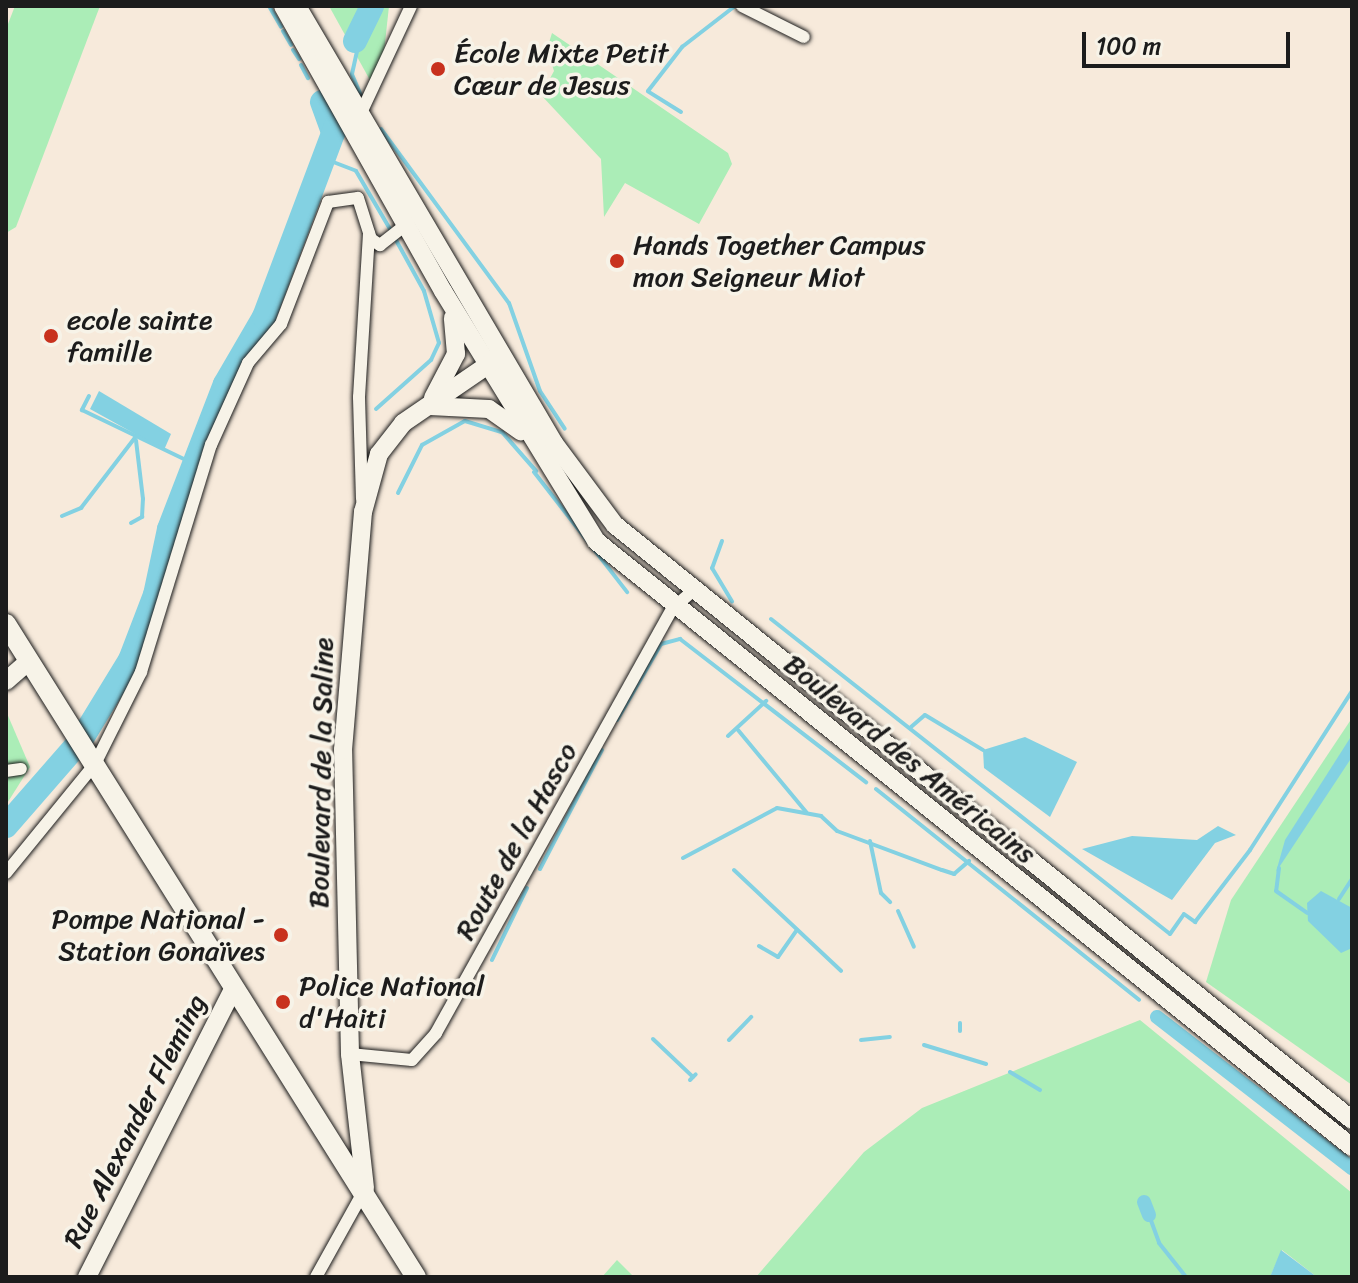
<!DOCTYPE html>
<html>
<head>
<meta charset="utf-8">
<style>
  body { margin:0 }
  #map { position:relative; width:1358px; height:1283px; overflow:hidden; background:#f7eadb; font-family:Sriracha,sans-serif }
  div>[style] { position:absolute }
  .green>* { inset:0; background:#abedb7 }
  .water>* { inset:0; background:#83d1e2 }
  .stream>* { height:4px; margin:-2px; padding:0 2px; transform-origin:2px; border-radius:2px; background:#83d1e2 }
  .canal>* { height:14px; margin:-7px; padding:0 7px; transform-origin:7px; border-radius:7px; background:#83d1e2 }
  .river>* { height:24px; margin:-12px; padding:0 12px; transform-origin:12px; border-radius:12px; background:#83d1e2 }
  .roads { filter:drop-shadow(0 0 2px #1c1c1c) drop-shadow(0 0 2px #1c1c1c) }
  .street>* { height:12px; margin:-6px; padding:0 6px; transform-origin:6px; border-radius:6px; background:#f7f3e8 }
  .secondary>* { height:18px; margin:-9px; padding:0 9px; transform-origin:9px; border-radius:9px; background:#f7f3e8 }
  .primary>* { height:20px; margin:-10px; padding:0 10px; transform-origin:10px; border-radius:10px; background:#f7f3e8 }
  .dots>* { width:22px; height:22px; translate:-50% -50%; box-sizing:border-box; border:4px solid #f7f3e8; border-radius:50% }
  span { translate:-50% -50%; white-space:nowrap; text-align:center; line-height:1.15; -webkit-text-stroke:7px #f7f3e8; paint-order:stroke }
  .poi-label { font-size:28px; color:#1c1c1c }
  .left { translate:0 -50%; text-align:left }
  .right { translate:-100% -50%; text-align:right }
  .street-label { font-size:28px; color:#1c1c1c }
  .frame { position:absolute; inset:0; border:8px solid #1c1c1c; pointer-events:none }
  .scale { position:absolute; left:1082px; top:32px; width:208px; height:36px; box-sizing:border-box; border:4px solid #1c1c1c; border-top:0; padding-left:10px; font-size:24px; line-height:28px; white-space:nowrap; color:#1c1c1c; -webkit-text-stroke:6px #f7f3e8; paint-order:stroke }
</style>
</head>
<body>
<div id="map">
  <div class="green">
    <div style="clip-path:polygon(15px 6px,100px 6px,16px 227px,6px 233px,6px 29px)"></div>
    <div style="clip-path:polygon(329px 6px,389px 6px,384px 52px,371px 82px)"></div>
    <div style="clip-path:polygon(552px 33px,728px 153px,732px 164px,699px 224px,625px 183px,604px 217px,601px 159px,541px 95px,554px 71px,547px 49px)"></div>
    <div style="clip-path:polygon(6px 711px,30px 767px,6px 805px)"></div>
    <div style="clip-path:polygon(1352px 718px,1352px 1085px,1206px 982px,1231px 900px)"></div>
    <div style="clip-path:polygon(1140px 1020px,1352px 1193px,1352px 1277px,1317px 1277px,1282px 1250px,1270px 1277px,756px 1277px,864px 1152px,922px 1108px)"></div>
    <div style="clip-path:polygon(617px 1260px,634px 1277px,602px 1277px)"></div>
  </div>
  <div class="water">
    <div style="clip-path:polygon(99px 391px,171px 434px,164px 450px,90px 409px)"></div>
    <div style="clip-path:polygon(1352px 735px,1352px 757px,1276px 872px,1285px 840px)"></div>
    <div style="clip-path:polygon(1025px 737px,1077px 762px,1050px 817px,984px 768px,983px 750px)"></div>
    <div style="clip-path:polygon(1218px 826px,1236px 835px,1215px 843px,1172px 900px,1082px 849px,1132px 836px,1197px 840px)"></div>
    <div style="clip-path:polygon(1321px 891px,1352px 908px,1352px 948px,1341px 953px,1308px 921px,1307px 903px)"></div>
    <div style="clip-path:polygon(1281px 1250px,1317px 1277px,1270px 1277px)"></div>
  </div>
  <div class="stream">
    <div style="left:269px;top:6px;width:24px;rotate:60deg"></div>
    <div style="left:283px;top:31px;width:16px;rotate:60deg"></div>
    <div style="left:293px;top:50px;width:11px;rotate:56deg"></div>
    <div style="left:301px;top:65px;width:15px;rotate:62deg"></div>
    <div style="left:362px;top:98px;width:26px;rotate:-113deg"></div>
    <div style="left:352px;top:74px;width:60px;rotate:-77.6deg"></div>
    <div style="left:681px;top:112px;width:39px;rotate:-148deg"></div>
    <div style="left:648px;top:91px;width:56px;rotate:-52.3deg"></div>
    <div style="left:682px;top:47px;width:67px;rotate:-37.7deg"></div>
    <div style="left:381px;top:129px;width:216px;rotate:53.7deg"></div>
    <div style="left:509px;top:303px;width:93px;rotate:70.6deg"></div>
    <div style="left:540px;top:391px;width:45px;rotate:56.7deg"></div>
    <div style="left:328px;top:160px;width:30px;rotate:21deg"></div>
    <div style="left:356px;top:171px;width:69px;rotate:59.7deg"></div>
    <div style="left:89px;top:396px;width:16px;rotate:117deg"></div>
    <div style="left:82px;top:410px;width:124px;rotate:25.7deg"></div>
    <div style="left:376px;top:409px;width:74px;rotate:-41.7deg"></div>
    <div style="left:431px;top:360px;width:19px;rotate:-65deg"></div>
    <div style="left:439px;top:343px;width:54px;rotate:-106.1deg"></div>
    <div style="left:424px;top:291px;width:58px;rotate:-118.8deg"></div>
    <div style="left:534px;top:472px;width:152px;rotate:52.2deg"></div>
    <div style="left:398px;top:493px;width:54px;rotate:-63.4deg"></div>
    <div style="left:422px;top:445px;width:49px;rotate:-29.2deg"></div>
    <div style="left:465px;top:421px;width:39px;rotate:17deg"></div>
    <div style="left:502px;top:432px;width:52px;rotate:48.9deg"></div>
    <div style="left:62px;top:516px;width:21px;rotate:-23deg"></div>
    <div style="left:81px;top:508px;width:92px;rotate:-52.5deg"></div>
    <div style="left:131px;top:523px;width:13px;rotate:-29deg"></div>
    <div style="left:142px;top:517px;width:18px;rotate:-87deg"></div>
    <div style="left:143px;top:499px;width:59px;rotate:-96.8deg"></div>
    <div style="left:722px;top:541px;width:29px;rotate:110deg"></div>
    <div style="left:712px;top:568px;width:39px;rotate:59deg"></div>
    <div style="left:771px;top:619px;width:508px;rotate:38.29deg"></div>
    <div style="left:1170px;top:934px;width:24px;rotate:-55deg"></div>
    <div style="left:1184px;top:914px;width:14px;rotate:36deg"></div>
    <div style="left:1195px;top:922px;width:91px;rotate:-52.6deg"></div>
    <div style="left:1250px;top:850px;width:189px;rotate:-57.3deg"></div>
    <div style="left:617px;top:720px;width:88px;rotate:-59.9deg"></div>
    <div style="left:661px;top:644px;width:20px;rotate:-15deg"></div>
    <div style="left:680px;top:639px;width:235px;rotate:37.6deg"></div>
    <div style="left:911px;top:727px;width:18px;rotate:-41deg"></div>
    <div style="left:925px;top:715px;width:68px;rotate:31.1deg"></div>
    <div style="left:738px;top:730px;width:107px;rotate:50.3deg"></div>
    <div style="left:728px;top:736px;width:52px;rotate:-42.6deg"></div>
    <div style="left:876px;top:789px;width:337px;rotate:38.7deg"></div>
    <div style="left:870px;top:841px;width:53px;rotate:78.1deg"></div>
    <div style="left:881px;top:893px;width:13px;rotate:45deg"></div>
    <div style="left:683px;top:858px;width:106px;rotate:-28deg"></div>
    <div style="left:777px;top:808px;width:45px;rotate:10.3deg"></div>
    <div style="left:821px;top:816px;width:22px;rotate:43deg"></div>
    <div style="left:837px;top:831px;width:112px;rotate:20.4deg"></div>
    <div style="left:942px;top:870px;width:13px;rotate:18deg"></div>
    <div style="left:954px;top:874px;width:20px;rotate:-41deg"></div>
    <div style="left:1279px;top:868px;width:23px;rotate:97deg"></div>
    <div style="left:1276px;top:891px;width:38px;rotate:35deg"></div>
    <div style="left:540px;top:869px;width:134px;rotate:-62.5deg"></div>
    <div style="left:734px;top:870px;width:147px;rotate:43.3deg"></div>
    <div style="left:1339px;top:899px;width:24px;rotate:-57deg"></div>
    <div style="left:898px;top:911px;width:39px;rotate:66deg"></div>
    <div style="left:759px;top:946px;width:22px;rotate:30deg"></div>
    <div style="left:778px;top:957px;width:33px;rotate:-55deg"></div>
    <div style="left:492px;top:960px;width:80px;rotate:-64.1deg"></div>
    <div style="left:960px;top:1023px;width:8px;rotate:90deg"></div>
    <div style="left:653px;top:1039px;width:55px;rotate:43.5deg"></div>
    <div style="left:729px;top:1040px;width:32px;rotate:-46deg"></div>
    <div style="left:861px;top:1040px;width:29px;rotate:-6deg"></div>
    <div style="left:924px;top:1045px;width:65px;rotate:17deg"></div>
    <div style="left:1010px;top:1072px;width:35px;rotate:31deg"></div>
    <div style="left:690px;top:1080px;width:8px;rotate:-45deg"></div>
    <div style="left:1149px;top:1215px;width:30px;rotate:70deg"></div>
    <div style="left:1159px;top:1243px;width:43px;rotate:51.5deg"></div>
  </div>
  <div class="canal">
    <div style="left:1157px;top:1017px;width:247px;rotate:37.8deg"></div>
    <div style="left:1144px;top:1202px;width:14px;rotate:69deg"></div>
  </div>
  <div class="river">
    <div style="left:355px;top:41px;width:39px;rotate:-64deg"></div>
    <div style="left:322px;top:102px;width:33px;rotate:70deg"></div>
    <div style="left:6px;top:826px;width:114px;rotate:-48.9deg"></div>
    <div style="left:81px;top:740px;width:94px;rotate:-58.5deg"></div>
    <div style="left:130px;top:660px;width:70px;rotate:-69deg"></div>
    <div style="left:155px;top:595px;width:67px;rotate:-78deg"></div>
    <div style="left:169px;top:529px;width:155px;rotate:-68.9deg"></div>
    <div style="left:225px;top:384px;width:78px;rotate:-59.8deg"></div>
    <div style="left:264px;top:317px;width:205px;rotate:-69.4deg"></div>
  </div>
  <div class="roads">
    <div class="street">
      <div style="left:742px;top:6px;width:69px;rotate:26.6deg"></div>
      <div style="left:360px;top:115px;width:120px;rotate:-64.9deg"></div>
      <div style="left:362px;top:499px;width:102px;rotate:-91.7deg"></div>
      <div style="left:359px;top:397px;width:164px;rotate:-86.5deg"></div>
      <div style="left:6px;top:771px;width:15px;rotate:-8deg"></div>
      <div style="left:6px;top:873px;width:141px;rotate:-50.8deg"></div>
      <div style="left:95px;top:764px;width:103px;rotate:-63.4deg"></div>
      <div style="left:141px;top:672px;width:238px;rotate:-72.9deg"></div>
      <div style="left:211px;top:445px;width:90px;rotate:-65.7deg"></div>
      <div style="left:248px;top:363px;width:51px;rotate:-49.8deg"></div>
      <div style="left:281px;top:324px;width:131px;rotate:-68.9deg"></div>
      <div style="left:328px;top:202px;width:30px;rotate:-8deg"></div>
      <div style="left:358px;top:198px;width:43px;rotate:72.4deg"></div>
      <div style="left:371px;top:239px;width:11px;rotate:34deg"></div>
      <div style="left:380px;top:245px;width:34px;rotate:-38deg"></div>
      <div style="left:350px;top:1054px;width:62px;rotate:5.5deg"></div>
      <div style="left:412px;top:1060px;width:36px;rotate:-48deg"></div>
      <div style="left:436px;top:1033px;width:485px;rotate:-60.9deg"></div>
      <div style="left:672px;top:609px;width:29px;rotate:-41deg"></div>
      <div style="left:316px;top:1277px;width:101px;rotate:-60.9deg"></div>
    </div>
    <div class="secondary">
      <div style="left:283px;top:6px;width:327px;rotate:60.7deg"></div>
      <div style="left:443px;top:291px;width:293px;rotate:58.5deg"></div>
      <div style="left:596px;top:541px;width:969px;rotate:38.72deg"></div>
      <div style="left:297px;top:6px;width:507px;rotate:59.54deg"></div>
      <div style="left:554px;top:443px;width:102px;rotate:53.4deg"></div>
      <div style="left:615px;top:525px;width:947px;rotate:38.91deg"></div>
      <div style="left:433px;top:398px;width:50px;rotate:-62.4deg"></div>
      <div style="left:456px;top:354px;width:36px;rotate:-95deg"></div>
      <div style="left:430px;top:406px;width:59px;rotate:2.9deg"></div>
      <div style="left:489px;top:409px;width:39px;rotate:35deg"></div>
      <div style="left:6px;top:681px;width:29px;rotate:-41deg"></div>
      <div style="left:365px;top:1188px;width:135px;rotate:-96.4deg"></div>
      <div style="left:350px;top:1054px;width:304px;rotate:-91.3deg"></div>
      <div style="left:343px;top:750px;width:239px;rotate:-85.2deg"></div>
      <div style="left:363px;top:512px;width:60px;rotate:-74.6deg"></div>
      <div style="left:379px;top:454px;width:39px;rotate:-52deg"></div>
      <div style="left:403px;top:423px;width:112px;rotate:-34.4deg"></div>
      <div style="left:87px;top:1277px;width:321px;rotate:-63.1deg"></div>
    </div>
    <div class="primary">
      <div style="left:6px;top:624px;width:771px;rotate:57.88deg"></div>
    </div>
  </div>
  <div class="dots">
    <div style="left:438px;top:69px;background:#c8321e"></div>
    <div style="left:617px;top:261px;background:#c8321e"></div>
    <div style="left:51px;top:336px;background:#c8321e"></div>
    <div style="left:281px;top:935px;background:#c8321e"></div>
    <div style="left:283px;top:1002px;background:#c8321e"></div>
  </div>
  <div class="poi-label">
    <span class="left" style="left:454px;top:69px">École Mixte Petit<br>Cœur de Jesus</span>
    <span class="left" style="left:633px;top:261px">Hands Together Campus<br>mon Seigneur Miot</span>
    <span class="left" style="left:67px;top:336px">ecole sainte<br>famille</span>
    <span class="right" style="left:265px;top:935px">Pompe National -<br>Station Gonaïves</span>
    <span class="left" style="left:299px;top:1002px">Police National<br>d'Haiti</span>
  </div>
  <div class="street-label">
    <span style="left:910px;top:759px;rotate:39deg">Boulevard des Américains</span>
    <span style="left:321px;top:773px;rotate:-89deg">Boulevard de la Saline</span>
    <span style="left:516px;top:841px;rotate:-61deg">Route de la Hasco</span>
    <span style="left:135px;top:1121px;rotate:-63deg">Rue Alexander Fleming</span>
  </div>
  <div class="frame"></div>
  <div class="scale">100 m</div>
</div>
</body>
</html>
